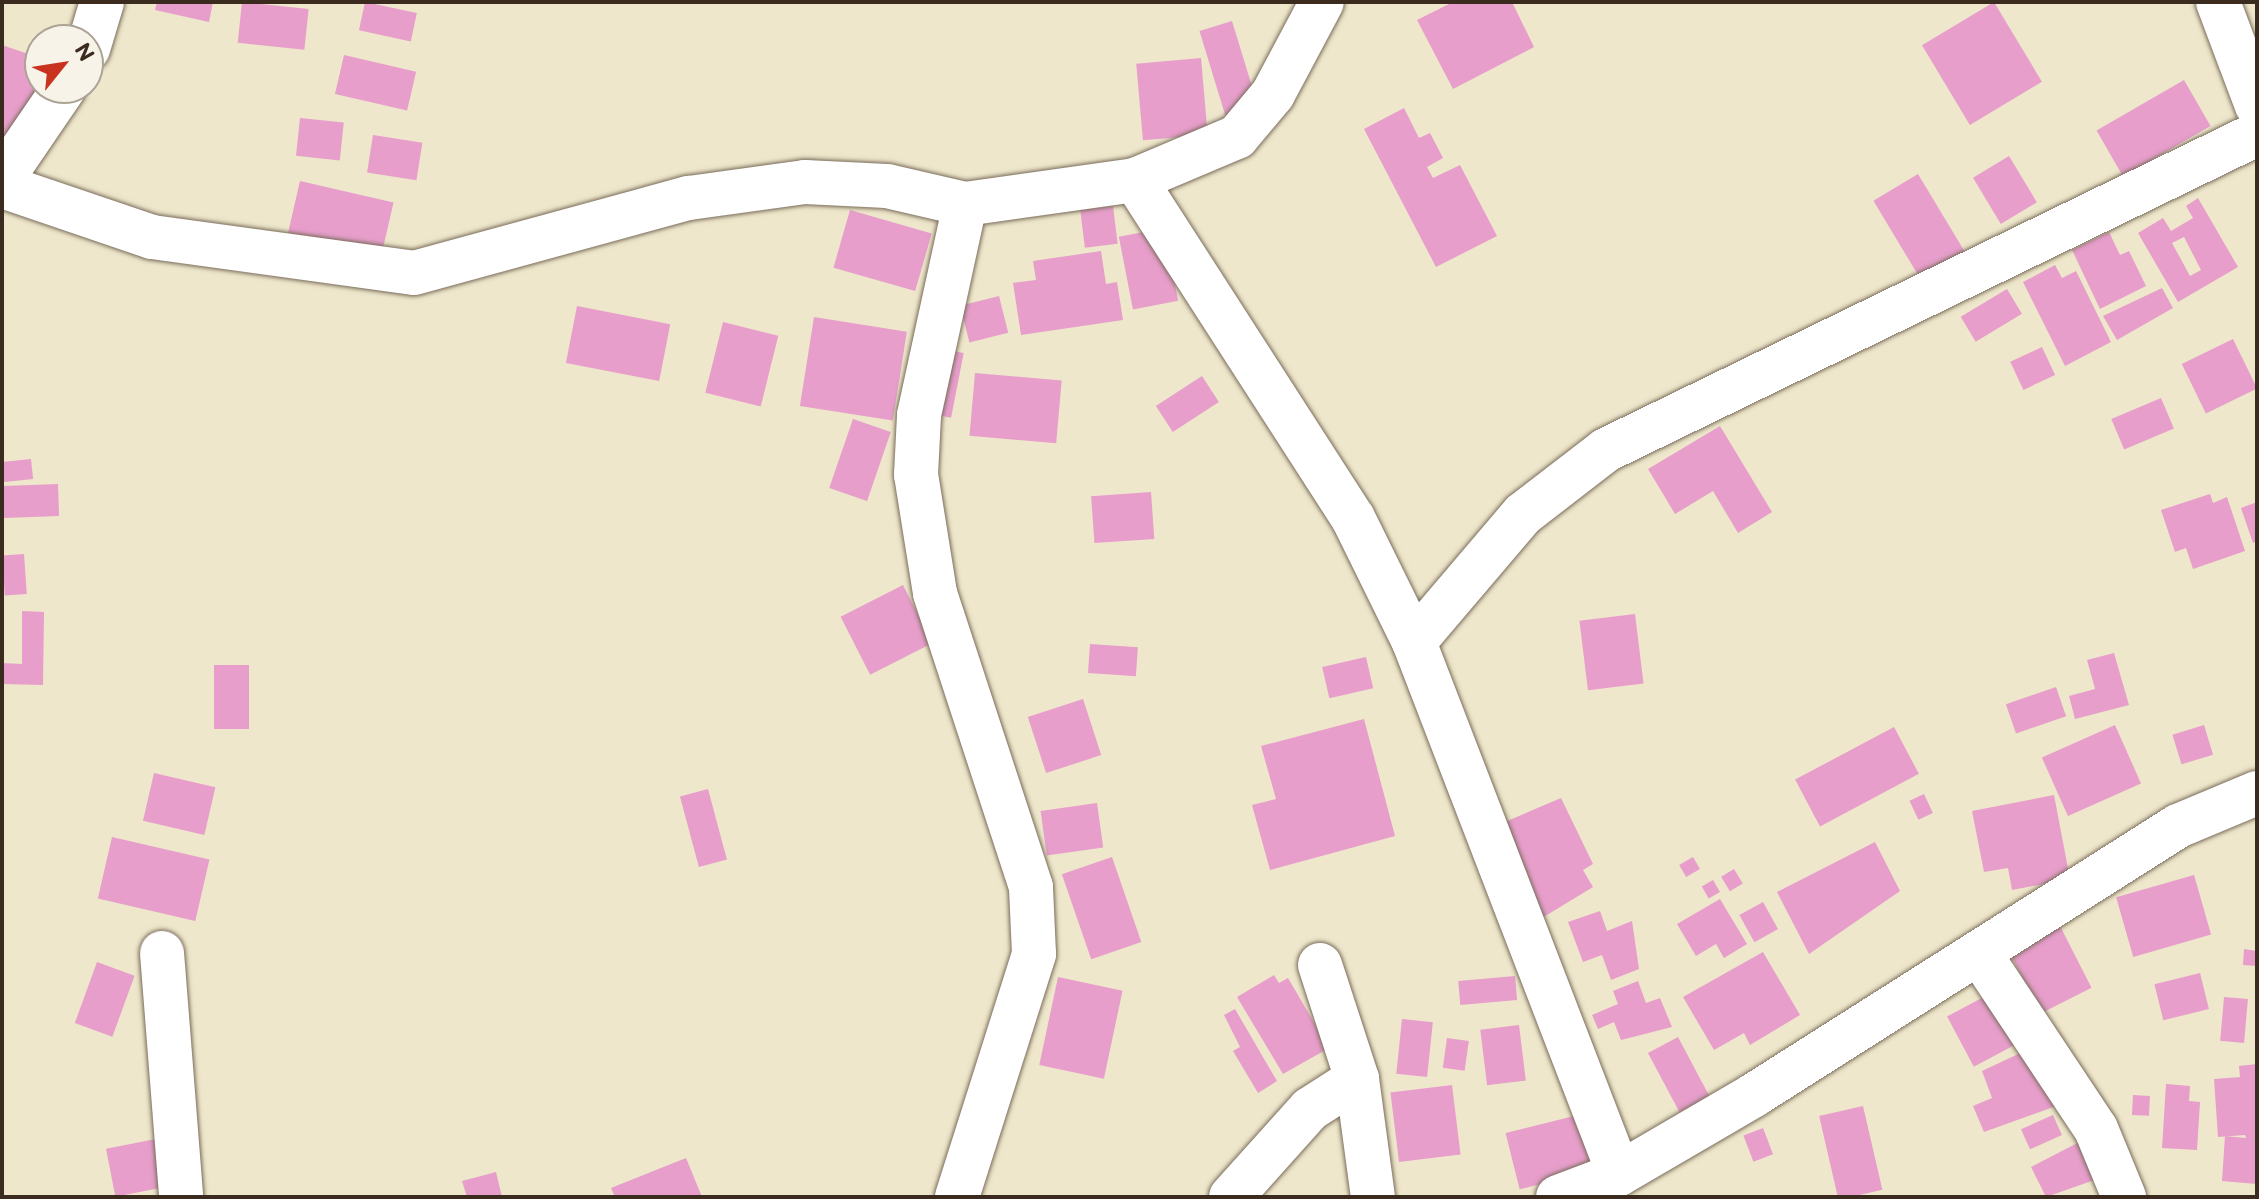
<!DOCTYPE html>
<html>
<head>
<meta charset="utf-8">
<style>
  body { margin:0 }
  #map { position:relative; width:2259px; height:1199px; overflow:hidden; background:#eee7cb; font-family:"Balsamiq Sans",sans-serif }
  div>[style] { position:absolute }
  .building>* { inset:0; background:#e79ecb; transform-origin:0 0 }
  .roads { filter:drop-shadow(0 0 2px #7a6c5b) drop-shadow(0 0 2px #7a6c5b) }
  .minor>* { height:44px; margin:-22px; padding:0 22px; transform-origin:22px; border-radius:22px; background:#fff }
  span { translate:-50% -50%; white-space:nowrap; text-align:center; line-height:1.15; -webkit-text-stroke:8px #f7f3e8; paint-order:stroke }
  .frame { position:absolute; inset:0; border:4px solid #3b2a1e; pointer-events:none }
  .north { position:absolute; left:24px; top:24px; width:80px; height:80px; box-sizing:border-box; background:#f7f3e8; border:2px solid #aca397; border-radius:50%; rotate:60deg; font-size:22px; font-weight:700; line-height:32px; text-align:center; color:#3b2a1e }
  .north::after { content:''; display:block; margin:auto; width:28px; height:36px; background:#c8321e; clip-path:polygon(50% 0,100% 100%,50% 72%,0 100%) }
</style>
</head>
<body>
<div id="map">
  <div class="building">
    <div style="clip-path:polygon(157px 2px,213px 2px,209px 22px,155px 10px)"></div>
    <div style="left:242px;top:2px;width:67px;height:41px;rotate:6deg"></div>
    <div style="left:365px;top:2px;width:53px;height:29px;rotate:12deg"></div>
    <div style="clip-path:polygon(1453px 2px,1512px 2px,1534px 47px,1453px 89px,1417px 20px)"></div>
    <div style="left:1994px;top:2px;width:93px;height:84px;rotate:59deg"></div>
    <div style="left:1232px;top:21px;width:93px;height:34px;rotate:73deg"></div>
    <div style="clip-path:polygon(2px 45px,40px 58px,40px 82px,10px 167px,2px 164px)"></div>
    <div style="left:344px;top:55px;width:74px;height:40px;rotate:13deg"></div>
    <div style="left:1201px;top:58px;width:77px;height:65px;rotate:85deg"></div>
    <div style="left:2184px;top:80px;width:53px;height:101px;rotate:60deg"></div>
    <div style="clip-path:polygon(1404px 108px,1419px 138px,1430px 133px,1443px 158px,1427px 167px,1433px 178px,1460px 165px,1497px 236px,1436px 267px,1364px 129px)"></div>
    <div style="left:300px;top:118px;width:44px;height:38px;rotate:6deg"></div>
    <div style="left:373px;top:135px;width:50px;height:38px;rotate:9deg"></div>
    <div style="left:2009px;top:156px;width:54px;height:42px;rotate:59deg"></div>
    <div style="left:1918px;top:174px;width:94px;height:52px;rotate:59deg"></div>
    <div style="left:300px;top:181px;width:96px;height:53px;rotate:13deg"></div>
    <div style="clip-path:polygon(evenodd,2198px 198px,2238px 267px,2178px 302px,2138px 233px,2163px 218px,2171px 231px,2193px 218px,2186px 206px,2198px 198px,2184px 237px,2201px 270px,2190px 276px,2172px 243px,2184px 237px)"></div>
    <div style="left:1113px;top:206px;width:38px;height:33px;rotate:83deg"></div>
    <div style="left:850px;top:210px;width:85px;height:60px;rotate:16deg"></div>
    <div style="left:1164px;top:228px;width:74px;height:46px;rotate:79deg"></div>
    <div style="clip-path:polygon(2109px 232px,2120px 255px,2129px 251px,2146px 286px,2100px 309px,2072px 250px)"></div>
    <div style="clip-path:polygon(1101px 251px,1106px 284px,1117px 282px,1123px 320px,1021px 335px,1013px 283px,1036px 280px,1033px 261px)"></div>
    <div style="clip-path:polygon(2055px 265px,2062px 278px,2076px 271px,2111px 342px,2065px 366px,2023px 282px)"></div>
    <div style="clip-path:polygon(2162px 288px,2173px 308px,2117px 340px,2103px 316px)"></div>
    <div style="left:2007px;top:289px;width:29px;height:54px;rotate:59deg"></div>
    <div style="left:999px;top:296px;width:38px;height:40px;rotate:76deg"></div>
    <div style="left:577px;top:306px;width:95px;height:58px;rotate:11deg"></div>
    <div style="left:814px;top:317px;width:94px;height:90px;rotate:9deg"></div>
    <div style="left:723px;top:322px;width:57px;height:73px;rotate:14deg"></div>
    <div style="left:2233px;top:339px;width:55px;height:57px;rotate:64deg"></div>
    <div style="left:2042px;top:347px;width:31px;height:35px;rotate:65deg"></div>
    <div style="left:948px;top:350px;width:16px;height:66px;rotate:11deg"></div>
    <div style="left:975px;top:373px;width:87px;height:63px;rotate:5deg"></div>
    <div style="left:1202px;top:376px;width:31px;height:55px;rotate:57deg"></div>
    <div style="left:2161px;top:398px;width:33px;height:54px;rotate:67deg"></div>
    <div style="left:853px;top:419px;width:40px;height:73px;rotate:19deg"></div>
    <div style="clip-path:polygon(1720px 426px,1772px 512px,1738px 533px,1713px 491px,1675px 514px,1648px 469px)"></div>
    <div style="left:31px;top:459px;width:20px;height:29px;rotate:84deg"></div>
    <div style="left:58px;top:484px;width:32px;height:55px;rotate:88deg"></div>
    <div style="left:1151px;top:492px;width:47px;height:60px;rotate:86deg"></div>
    <div style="clip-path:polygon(2210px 494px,2213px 503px,2227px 497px,2245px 551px,2193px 569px,2186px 548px,2175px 552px,2161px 510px)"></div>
    <div style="clip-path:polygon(2257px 502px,2257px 541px,2253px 543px,2241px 508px)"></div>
    <div style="left:24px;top:554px;width:40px;height:22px;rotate:86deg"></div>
    <div style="left:903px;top:585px;width:65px;height:70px;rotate:63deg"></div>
    <div style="clip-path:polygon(22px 611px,44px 612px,43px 685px,2px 684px,2px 663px,22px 664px)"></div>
    <div style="left:1635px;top:614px;width:70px;height:56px;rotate:83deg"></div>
    <div style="left:1090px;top:644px;width:48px;height:29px;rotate:4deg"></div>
    <div style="clip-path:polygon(2114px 653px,2129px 705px,2075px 719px,2069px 696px,2095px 689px,2087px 660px)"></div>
    <div style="left:1366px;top:657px;width:32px;height:45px;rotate:77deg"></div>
    <div style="left:214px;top:665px;width:35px;height:64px"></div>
    <div style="left:2056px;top:687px;width:31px;height:53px;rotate:71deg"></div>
    <div style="left:1083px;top:699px;width:59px;height:58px;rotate:72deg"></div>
    <div style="clip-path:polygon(1364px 719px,1395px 836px,1270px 870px,1252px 805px,1276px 799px,1261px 746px)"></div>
    <div style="left:2115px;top:725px;width:64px;height:80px;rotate:66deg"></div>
    <div style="left:2204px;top:725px;width:31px;height:33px;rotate:73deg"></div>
    <div style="left:1894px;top:727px;width:53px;height:112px;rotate:62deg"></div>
    <div style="left:154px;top:773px;width:63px;height:49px;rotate:13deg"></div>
    <div style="left:708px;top:789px;width:73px;height:29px;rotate:75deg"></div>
    <div style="left:1924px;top:794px;width:21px;height:16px;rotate:65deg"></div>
    <div style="clip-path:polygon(2054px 795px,2070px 879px,2012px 890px,2008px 868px,1984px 872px,1972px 811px)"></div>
    <div style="clip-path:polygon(1561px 798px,1593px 864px,1583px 870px,1593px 887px,1542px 918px,1500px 824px)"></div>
    <div style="left:1097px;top:803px;width:45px;height:57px;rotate:82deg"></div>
    <div style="left:112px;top:837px;width:100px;height:63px;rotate:13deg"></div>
    <div style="clip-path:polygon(1875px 842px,1900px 891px,1809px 954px,1777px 892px)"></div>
    <div style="left:1112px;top:857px;width:90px;height:53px;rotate:71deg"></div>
    <div style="left:1693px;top:857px;width:14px;height:16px;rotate:60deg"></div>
    <div style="left:1734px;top:869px;width:17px;height:15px;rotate:59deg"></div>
    <div style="left:2194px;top:875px;width:62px;height:81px;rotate:74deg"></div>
    <div style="left:1713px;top:880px;width:14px;height:13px;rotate:60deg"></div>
    <div style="clip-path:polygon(1720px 899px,1747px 944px,1724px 958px,1716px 944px,1696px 956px,1677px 924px)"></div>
    <div style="left:1763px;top:902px;width:31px;height:27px;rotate:61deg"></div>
    <div style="clip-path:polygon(1600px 911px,1607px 931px,1632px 921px,1639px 969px,1611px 980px,1602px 955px,1583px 962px,1568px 922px)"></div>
    <div style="left:2057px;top:920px;width:76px;height:57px;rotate:63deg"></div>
    <div style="clip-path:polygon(2244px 949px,2257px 951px,2257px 966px,2243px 965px)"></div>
    <div style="clip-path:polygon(1763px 952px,1800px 1015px,1750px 1045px,1744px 1033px,1714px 1050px,1683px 997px)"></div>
    <div style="left:97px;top:962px;width:40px;height:65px;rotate:20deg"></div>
    <div style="left:2200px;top:973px;width:37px;height:47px;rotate:76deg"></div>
    <div style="clip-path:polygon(1274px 975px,1279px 983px,1288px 978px,1329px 1048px,1283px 1074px,1237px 997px)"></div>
    <div style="left:1515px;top:976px;width:24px;height:57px;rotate:85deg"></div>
    <div style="left:1058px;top:977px;width:66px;height:90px;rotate:12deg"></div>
    <div style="clip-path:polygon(1638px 981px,1646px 1003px,1660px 998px,1672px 1027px,1621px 1040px,1614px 1022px,1598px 1029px,1592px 1015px,1618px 1004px,1613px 991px)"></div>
    <div style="left:1993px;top:992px;width:57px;height:52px;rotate:62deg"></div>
    <div style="left:2224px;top:997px;width:24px;height:44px;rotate:5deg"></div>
    <div style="clip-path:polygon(1235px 1009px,1277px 1081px,1258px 1093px,1233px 1051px,1240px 1047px,1224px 1015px)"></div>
    <div style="left:1402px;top:1019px;width:31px;height:55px;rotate:6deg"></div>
    <div style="left:1519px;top:1025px;width:56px;height:39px;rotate:83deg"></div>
    <div style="left:1678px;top:1037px;width:67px;height:34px;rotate:62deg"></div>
    <div style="left:1447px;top:1038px;width:22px;height:30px;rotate:8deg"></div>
    <div style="clip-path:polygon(2031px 1048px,2062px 1104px,1984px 1132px,1973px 1106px,1992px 1098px,1982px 1071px)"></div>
    <div style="clip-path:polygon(2257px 1064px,2257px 1184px,2222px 1181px,2225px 1136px,2246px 1138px,2245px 1135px,2218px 1137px,2214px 1079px,2240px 1077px,2239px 1066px)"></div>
    <div style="clip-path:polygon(2166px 1084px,2190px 1086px,2189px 1101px,2200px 1102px,2197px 1150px,2162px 1148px)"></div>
    <div style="left:1452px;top:1085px;width:70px;height:62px;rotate:83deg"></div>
    <div style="left:2133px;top:1095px;width:17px;height:20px;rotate:3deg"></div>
    <div style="left:1863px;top:1106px;width:86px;height:45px;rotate:77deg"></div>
    <div style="left:1590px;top:1112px;width:58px;height:87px;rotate:76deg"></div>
    <div style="left:2053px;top:1115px;width:22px;height:35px;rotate:66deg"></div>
    <div style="left:1763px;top:1128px;width:28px;height:21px;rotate:69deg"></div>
    <div style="left:161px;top:1138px;width:49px;height:56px;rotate:79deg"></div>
    <div style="clip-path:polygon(2085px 1139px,2103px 1177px,2046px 1197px,2031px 1167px)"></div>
    <div style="clip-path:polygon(686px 1158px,702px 1197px,615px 1197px,611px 1188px)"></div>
    <div style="clip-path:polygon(496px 1172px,502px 1197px,467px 1197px,462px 1181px)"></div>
  </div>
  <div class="roads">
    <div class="minor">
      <div style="left:2218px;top:2px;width:111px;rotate:69.4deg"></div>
      <div style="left:88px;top:49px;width:49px;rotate:-73.4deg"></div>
      <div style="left:2px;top:179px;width:110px;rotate:-55.7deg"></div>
      <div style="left:1135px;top:180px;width:402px;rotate:57.2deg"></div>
      <div style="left:1353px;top:518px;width:138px;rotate:63.8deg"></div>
      <div style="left:1414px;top:642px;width:570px;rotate:68.93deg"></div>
      <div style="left:2px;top:186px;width:158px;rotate:18.8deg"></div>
      <div style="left:152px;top:237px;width:264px;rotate:7.8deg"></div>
      <div style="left:414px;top:273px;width:285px;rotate:-15.3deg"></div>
      <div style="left:689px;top:198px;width:117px;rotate:-7.9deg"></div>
      <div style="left:805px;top:182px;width:82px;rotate:2.8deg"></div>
      <div style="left:887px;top:186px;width:80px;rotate:13deg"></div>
      <div style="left:965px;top:204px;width:172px;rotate:-8deg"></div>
      <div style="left:1135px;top:180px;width:111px;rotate:-22.9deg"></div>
      <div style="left:1237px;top:137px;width:56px;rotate:-50.1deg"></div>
      <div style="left:1273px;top:94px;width:104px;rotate:-62deg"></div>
      <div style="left:1414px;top:642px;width:168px;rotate:-49.6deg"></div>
      <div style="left:1523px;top:514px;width:105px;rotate:-37.6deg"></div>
      <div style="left:1606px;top:450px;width:724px;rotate:-25.89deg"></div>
      <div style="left:162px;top:953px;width:245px;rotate:85.5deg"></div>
      <div style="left:1979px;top:953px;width:211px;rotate:56.4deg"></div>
      <div style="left:2096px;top:1129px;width:74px;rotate:67.6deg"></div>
      <div style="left:1320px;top:965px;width:120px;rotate:72deg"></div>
      <div style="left:1357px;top:1079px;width:119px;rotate:82.3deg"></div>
      <div style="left:957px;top:1197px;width:255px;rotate:-72.4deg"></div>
      <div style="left:1034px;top:954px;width:67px;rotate:-92.6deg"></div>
      <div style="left:1031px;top:887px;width:309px;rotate:-108.1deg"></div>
      <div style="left:935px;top:593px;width:120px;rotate:-99.1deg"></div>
      <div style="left:916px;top:475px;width:60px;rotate:-87.1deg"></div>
      <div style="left:919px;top:415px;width:216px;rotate:-77.7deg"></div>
      <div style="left:1231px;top:1197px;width:118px;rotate:-48.1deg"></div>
      <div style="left:1310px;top:1109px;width:56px;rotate:-32.6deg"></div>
      <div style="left:1558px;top:1197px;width:65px;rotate:-20.7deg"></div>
      <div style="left:1619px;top:1174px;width:156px;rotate:-30.3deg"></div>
      <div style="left:1754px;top:1095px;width:502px;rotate:-32.39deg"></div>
      <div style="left:2178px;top:826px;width:86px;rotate:-22.7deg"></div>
    </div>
  </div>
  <div class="frame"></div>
  <div class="north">N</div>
</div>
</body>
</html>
